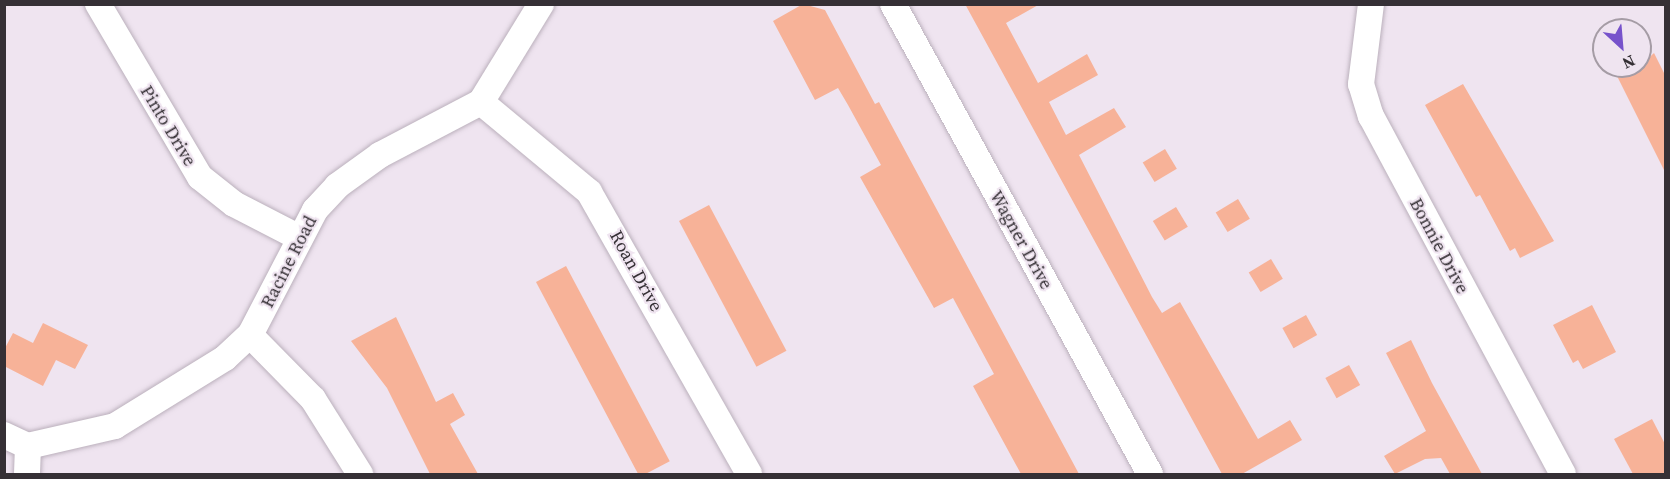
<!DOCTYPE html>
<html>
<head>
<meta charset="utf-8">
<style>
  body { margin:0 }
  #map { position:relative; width:1670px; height:479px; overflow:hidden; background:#efe4f0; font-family:"Source Serif 4",serif }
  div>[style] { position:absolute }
  .building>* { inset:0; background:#f7b298; transform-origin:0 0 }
  .roads { filter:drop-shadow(0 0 2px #bbb0bc) drop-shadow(0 0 2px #bbb0bc) }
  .minor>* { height:26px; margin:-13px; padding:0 13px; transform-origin:13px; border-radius:13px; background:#fff }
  span { translate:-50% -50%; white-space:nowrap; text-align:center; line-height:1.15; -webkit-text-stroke:4.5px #efe4f0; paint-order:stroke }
  .street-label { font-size:18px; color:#353035 }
  .frame { position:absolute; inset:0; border:6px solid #353035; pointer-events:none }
  .north { position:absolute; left:1592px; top:18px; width:60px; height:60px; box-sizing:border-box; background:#efe4f0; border:2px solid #a59ca5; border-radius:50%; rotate:154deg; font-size:16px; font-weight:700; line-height:24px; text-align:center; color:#353035 }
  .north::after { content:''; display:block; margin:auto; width:21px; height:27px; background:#7752cb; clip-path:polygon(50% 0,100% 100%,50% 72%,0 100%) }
</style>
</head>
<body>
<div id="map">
  <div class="building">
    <div style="clip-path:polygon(803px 4px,825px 10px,875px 104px,879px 102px,1079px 474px,1021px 474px,973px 386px,994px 374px,953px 298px,934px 308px,860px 177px,881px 165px,848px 105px,838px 88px,815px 100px,773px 21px)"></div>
    <div style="clip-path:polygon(965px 4px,1040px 4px,1006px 23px,1038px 83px,1087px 54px,1098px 75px,1049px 102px,1066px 135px,1114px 108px,1126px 127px,1079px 155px,1152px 297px,1162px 313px,1180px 302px,1258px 439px,1290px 420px,1302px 440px,1242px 474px,1222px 474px)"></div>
    <div style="clip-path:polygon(1654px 53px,1665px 75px,1665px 172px,1616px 74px,1640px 66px)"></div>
    <div style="clip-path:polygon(1463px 84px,1554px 241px,1520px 258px,1515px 248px,1510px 251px,1480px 195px,1476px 197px,1425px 105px)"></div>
    <div style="left:1165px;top:149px;width:23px;height:26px;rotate:59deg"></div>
    <div style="left:1238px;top:199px;width:23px;height:26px;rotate:59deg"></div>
    <div style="left:709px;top:205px;width:165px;height:34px;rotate:62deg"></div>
    <div style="left:1176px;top:207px;width:23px;height:27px;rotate:59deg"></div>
    <div style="left:1271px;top:259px;width:23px;height:26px;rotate:59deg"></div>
    <div style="left:566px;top:266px;width:221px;height:34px;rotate:62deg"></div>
    <div style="clip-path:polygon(1592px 305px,1616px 352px,1583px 369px,1578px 360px,1573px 363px,1553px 325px)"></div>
    <div style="left:1306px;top:315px;width:23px;height:27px;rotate:61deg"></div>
    <div style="clip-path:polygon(396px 317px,436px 402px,453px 393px,465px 415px,450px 424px,478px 474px,430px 474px,387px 388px,351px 341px)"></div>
    <div style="clip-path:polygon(43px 323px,88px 345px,75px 369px,56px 360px,43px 386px,4px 366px,4px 350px,13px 333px,33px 343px)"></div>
    <div style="clip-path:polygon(1411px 340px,1432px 383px,1482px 474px,1450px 474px,1441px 458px,1425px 459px,1395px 474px,1384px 456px,1426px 431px,1386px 353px)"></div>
    <div style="left:1349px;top:365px;width:23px;height:27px;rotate:61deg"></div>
    <div style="clip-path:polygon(1652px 419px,1665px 444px,1665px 474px,1633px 474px,1614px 439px)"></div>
  </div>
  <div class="roads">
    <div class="minor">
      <div style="left:98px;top:4px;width:201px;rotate:59.5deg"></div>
      <div style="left:200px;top:177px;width:43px;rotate:38.5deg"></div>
      <div style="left:234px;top:204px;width:72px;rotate:27.3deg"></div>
      <div style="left:893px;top:4px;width:536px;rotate:61.33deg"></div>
      <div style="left:1371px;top:4px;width:81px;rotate:97.1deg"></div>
      <div style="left:1361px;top:84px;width:34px;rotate:73deg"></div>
      <div style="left:1371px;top:116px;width:406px;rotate:61.8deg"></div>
      <div style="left:481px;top:102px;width:141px;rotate:39.8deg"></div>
      <div style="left:589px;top:192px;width:324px;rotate:60.4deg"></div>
      <div style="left:250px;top:335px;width:90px;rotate:45.5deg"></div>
      <div style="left:313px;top:399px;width:89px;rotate:57.9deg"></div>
      <div style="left:4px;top:435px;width:26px;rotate:25deg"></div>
      <div style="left:28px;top:446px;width:89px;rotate:-12.9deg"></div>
      <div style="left:115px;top:426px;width:129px;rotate:-31.7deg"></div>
      <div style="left:225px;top:358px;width:34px;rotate:-43deg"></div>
      <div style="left:250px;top:335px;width:141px;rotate:-62.5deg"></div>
      <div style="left:315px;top:210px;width:33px;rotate:-47deg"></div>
      <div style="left:337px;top:186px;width:53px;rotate:-35.8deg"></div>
      <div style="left:380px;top:155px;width:114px;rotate:-27.7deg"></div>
      <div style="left:481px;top:102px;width:115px;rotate:-58.5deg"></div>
      <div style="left:27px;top:474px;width:28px;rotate:-88deg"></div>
    </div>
  </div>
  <div class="street-label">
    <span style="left:168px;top:126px;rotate:59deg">Pinto Drive</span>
    <span style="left:1021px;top:240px;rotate:61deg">Wagner Drive</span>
    <span style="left:1439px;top:246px;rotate:62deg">Bonnie Drive</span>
    <span style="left:289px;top:262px;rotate:-63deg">Racine Road</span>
    <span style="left:636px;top:271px;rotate:61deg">Roan Drive</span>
  </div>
  <div class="frame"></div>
  <div class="north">N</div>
</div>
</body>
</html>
